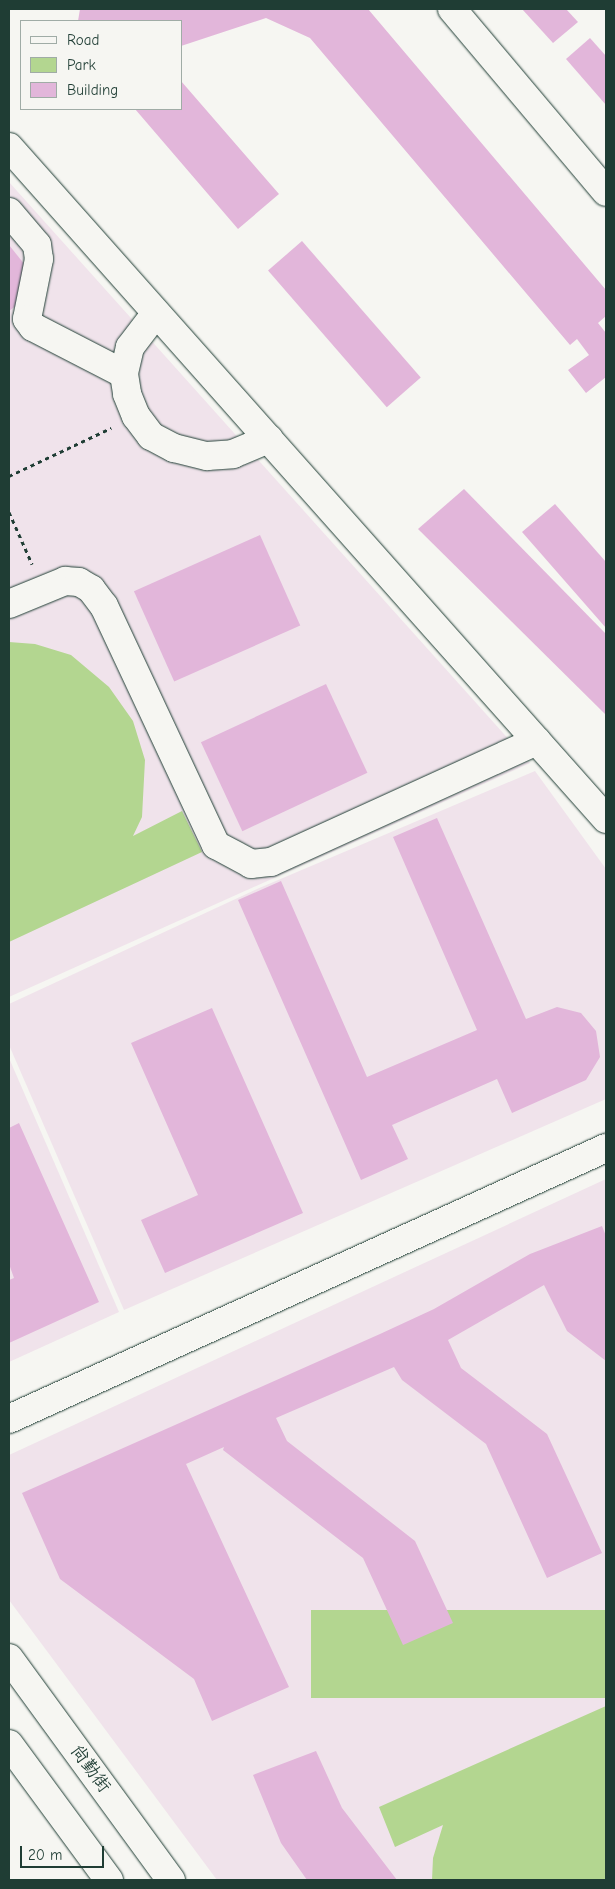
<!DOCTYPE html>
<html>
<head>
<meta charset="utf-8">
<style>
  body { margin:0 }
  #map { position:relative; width:615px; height:1889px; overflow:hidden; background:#f6f6f2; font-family:"Comic Neue","LXGW WenKai TC",sans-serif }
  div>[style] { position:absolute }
  .built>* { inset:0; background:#f0e3eb }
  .green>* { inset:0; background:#b3d690; transform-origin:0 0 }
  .building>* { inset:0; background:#e2b6da; transform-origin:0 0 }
  .path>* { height:3px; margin-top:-1.5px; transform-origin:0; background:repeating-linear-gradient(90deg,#1f3d34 0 4px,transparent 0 8px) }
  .roads { filter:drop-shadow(0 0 1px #1f3d34) drop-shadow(0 0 1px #1f3d34) }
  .minor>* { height:28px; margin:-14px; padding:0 14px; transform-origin:14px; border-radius:14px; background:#f6f6f2 }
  span { translate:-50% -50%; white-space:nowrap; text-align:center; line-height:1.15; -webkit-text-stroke:4.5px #f6f6f2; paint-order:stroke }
  .street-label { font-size:18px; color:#1f3d34 }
  .frame { position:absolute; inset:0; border:10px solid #1f3d34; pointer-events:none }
  .legend { position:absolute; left:20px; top:20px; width:162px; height:90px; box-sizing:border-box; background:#f6f6f2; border:1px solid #a0aca6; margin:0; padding:6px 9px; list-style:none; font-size:15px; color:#1f3d34 }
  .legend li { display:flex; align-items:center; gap:10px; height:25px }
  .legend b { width:25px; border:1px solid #a0aca6 }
  .scale { position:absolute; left:20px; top:1846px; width:84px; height:22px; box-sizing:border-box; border:2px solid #1f3d34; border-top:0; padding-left:6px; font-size:15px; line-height:18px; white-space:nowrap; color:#1f3d34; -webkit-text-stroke:4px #f6f6f2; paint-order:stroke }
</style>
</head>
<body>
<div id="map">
  <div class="built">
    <div style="clip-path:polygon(9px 182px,530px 763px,9px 997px)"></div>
    <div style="clip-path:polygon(535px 771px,606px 869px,606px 1099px,124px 1310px,9px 1045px,9px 1004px,257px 889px)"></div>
    <div style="clip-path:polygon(9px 1058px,119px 1312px,9px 1362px)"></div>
    <div style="clip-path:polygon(606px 1179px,606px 1880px,217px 1880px,9px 1600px,9px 1455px)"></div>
  </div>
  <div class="green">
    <div style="clip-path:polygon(9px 642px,35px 644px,71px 655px,109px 687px,133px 721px,145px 760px,142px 817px,133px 836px,182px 811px,202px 852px,9px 942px)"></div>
    <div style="left:606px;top:1610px;width:88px;height:295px;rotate:90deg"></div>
    <div style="clip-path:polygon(606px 1706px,606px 1880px,432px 1880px,433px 1858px,443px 1825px,395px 1847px,379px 1807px)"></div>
  </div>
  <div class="building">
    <div style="clip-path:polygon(80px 9px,368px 9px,606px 290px,606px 316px,598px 323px,606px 333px,606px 377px,586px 393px,568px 370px,589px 355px,577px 339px,570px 345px,310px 38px,266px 18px,181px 46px,181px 21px,78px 21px)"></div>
    <div style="clip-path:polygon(522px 9px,566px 9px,578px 22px,553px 43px)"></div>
    <div style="clip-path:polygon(590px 38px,606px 56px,606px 105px,566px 59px)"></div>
    <div style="clip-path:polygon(181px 81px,279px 194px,238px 229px,135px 109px,181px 109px)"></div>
    <div style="left:302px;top:241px;width:181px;height:45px;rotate:49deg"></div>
    <div style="clip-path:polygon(9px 245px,25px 265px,17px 305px,9px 311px)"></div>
    <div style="clip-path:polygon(464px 489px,606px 634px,606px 715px,418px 529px)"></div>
    <div style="clip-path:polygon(555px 504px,606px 562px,606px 628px,522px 532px)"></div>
    <div style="left:260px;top:535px;width:99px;height:138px;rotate:66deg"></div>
    <div style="left:326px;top:684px;width:98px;height:138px;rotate:65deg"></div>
    <div style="clip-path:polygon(437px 818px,526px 1019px,557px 1007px,581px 1013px,596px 1031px,600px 1057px,586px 1080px,512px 1113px,497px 1079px,392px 1125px,408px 1159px,361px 1180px,238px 900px,281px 881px,367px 1077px,477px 1030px,393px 837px)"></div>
    <div style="clip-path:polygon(212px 1008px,303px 1213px,165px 1273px,141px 1220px,198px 1195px,131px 1043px)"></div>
    <div style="clip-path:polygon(19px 1123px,99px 1302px,9px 1343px,9px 1280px,14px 1278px,9px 1264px,9px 1128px)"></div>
    <div style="clip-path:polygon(602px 1226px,606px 1236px,606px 1361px,567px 1331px,544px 1285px,448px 1340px,461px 1368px,547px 1434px,602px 1553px,547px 1578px,486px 1444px,402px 1380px,394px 1367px,276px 1418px,287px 1441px,415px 1541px,453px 1623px,403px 1645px,363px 1558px,223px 1450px,224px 1447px,186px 1464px,289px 1687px,212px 1721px,194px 1679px,60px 1579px,22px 1493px,380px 1334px,434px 1309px,530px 1254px)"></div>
    <div style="clip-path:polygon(316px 1751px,342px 1808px,397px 1880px,307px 1880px,281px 1843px,253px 1775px)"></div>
  </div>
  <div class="path">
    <div style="left:9px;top:476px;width:113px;rotate:-25.2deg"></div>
    <div style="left:9px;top:512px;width:57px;rotate:66.1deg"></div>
  </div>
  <div class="roads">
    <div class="minor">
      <div style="left:452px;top:9px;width:239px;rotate:49.9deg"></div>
      <div style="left:9px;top:147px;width:899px;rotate:48.38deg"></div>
      <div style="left:9px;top:212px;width:43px;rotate:49.7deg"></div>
      <div style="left:37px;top:245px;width:14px;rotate:82deg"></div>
      <div style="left:39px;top:259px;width:61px;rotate:101.3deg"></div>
      <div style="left:27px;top:319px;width:10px;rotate:53deg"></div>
      <div style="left:33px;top:327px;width:102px;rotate:27.3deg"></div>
      <div style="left:156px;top:313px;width:43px;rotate:127.4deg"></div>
      <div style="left:130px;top:347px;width:28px;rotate:103deg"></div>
      <div style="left:124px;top:374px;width:20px;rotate:81deg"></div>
      <div style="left:127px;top:394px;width:24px;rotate:68deg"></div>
      <div style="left:136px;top:416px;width:25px;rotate:53deg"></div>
      <div style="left:151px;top:436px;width:26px;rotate:28deg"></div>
      <div style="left:174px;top:448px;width:34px;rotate:14deg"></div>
      <div style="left:207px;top:456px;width:26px;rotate:-4deg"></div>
      <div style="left:233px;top:454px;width:39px;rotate:-23deg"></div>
      <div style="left:9px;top:604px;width:61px;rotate:-22.3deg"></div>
      <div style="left:65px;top:581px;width:14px;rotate:4deg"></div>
      <div style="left:79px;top:582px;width:14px;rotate:30deg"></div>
      <div style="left:91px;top:589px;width:21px;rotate:53deg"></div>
      <div style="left:104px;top:606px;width:264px;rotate:64.9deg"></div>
      <div style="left:216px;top:845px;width:40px;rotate:28deg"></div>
      <div style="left:251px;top:864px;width:20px;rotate:-6deg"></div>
      <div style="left:271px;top:862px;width:292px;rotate:-24.5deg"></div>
      <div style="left:9px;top:1419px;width:656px;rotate:-24.42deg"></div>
      <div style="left:9px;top:1658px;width:275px;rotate:53.9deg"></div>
      <div style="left:9px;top:1744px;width:169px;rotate:53.7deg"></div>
    </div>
  </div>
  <div class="street-label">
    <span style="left:90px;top:1769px;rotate:54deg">尚勤街</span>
  </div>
  <div class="frame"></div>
  <ul class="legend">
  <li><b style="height:6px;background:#f6f6f2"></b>Road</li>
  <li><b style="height:14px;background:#b3d690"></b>Park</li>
  <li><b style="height:14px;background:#e2b6da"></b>Building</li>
  </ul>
  <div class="scale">20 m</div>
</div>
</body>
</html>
